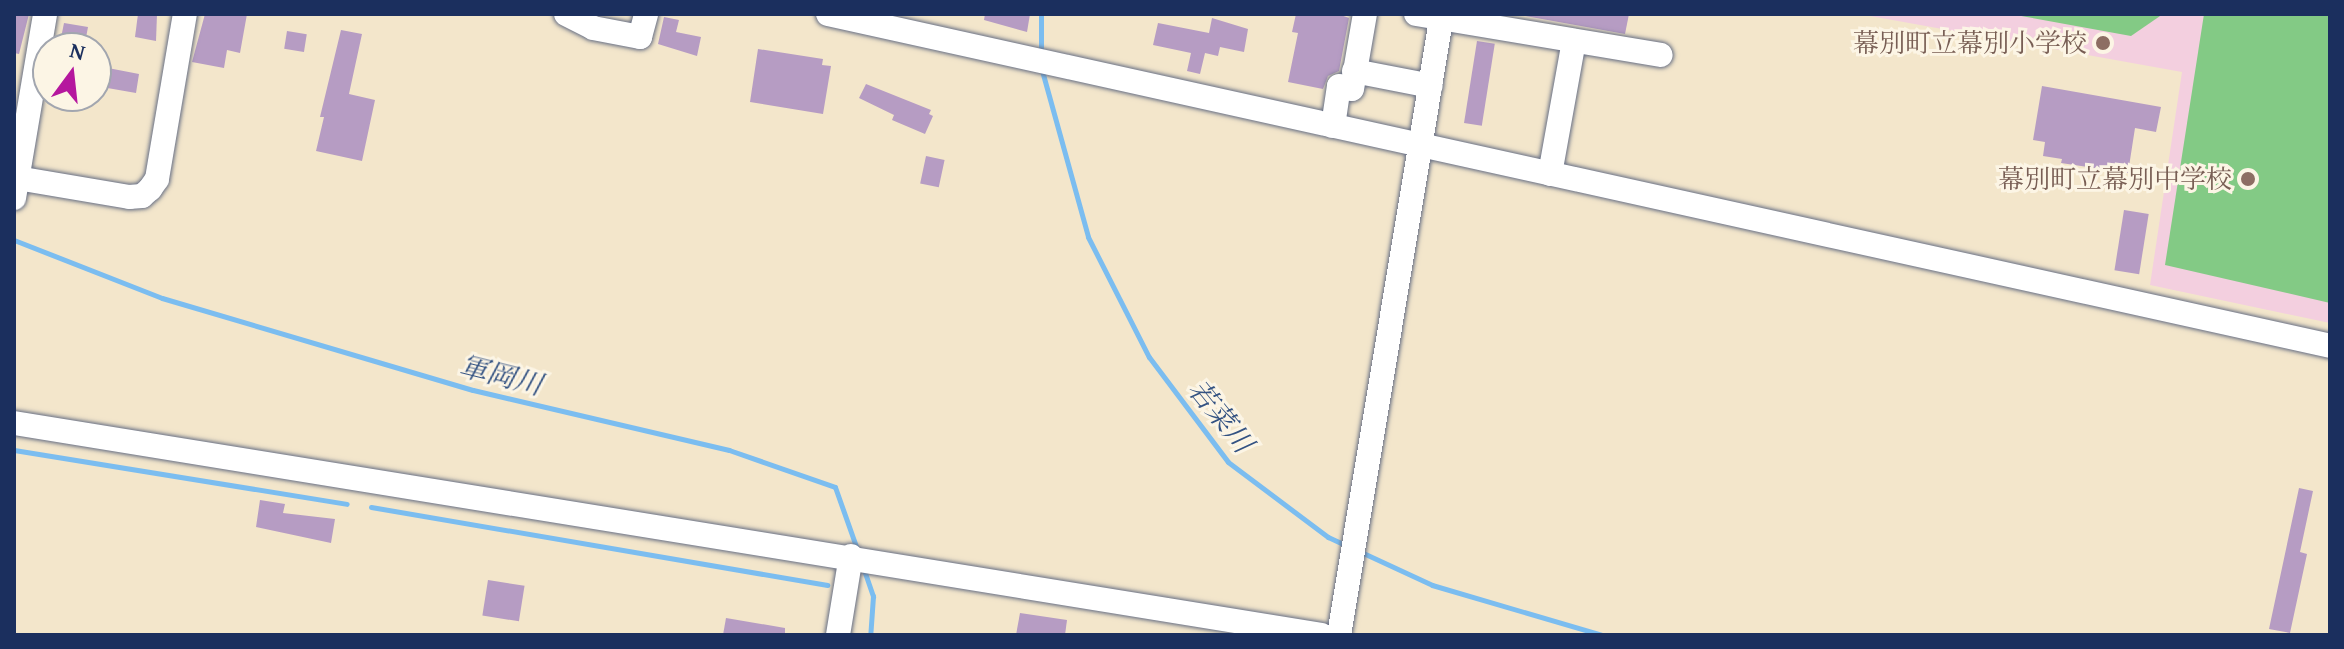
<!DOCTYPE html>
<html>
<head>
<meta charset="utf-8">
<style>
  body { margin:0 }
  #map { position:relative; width:2344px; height:649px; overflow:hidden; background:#f3e6cb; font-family:"Gentium Book Plus","Noto Serif JP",serif }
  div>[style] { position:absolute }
  .built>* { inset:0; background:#f3cfdf }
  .green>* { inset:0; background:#83ca85 }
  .stream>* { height:5px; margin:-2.5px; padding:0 2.5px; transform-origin:2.5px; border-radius:2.5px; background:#7bbdf0 }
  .building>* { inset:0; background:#b69cc3; transform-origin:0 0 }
  .roads { filter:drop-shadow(0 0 2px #676f84) drop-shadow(0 0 2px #676f84) }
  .minor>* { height:24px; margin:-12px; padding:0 12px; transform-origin:12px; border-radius:12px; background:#fff }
  .dots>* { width:22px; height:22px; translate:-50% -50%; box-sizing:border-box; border:4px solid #fcf5e5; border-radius:50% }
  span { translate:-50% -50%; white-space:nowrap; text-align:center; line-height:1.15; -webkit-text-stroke:6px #fcf5e5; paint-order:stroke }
  .education-label { font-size:26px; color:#785e54 }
  .right { translate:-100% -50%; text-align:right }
  .water-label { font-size:28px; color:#335282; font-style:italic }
  .frame { position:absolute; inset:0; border:16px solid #1b2f5e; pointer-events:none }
  .north { position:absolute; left:32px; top:32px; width:80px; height:80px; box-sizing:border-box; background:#fcf5e5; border:2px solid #a2a6af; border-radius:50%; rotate:15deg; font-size:22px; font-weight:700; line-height:32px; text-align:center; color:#1b2f5e }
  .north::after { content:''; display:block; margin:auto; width:28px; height:36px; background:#b5179e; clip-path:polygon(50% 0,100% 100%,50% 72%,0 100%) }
</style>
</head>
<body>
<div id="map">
  <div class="built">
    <div style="clip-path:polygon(1859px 14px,2330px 14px,2330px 323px,2150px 285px,2182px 72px)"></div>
  </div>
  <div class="green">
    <div style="clip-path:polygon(2010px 14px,2163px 14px,2131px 36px)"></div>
    <div style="clip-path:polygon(2204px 14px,2330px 14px,2330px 303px,2165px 265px)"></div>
  </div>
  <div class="stream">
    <div style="left:1041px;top:14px;width:39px;rotate:90deg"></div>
    <div style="left:1041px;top:67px;width:176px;rotate:74.5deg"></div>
    <div style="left:1088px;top:237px;width:135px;rotate:63.1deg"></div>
    <div style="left:1149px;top:357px;width:131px;rotate:53deg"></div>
    <div style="left:1228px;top:462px;width:125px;rotate:36.9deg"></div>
    <div style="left:1328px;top:537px;width:19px;rotate:25deg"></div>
    <div style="left:14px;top:240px;width:159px;rotate:21.4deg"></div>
    <div style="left:162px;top:298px;width:324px;rotate:16.5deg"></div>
    <div style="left:473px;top:390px;width:263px;rotate:13.2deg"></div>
    <div style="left:729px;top:450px;width:112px;rotate:19.2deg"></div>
    <div style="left:835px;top:487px;width:66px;rotate:70.5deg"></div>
    <div style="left:14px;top:450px;width:337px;rotate:9.2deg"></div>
    <div style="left:371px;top:507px;width:463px;rotate:9.7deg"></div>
    <div style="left:1361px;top:552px;width:78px;rotate:24.9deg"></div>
    <div style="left:1432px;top:585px;width:177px;rotate:16.4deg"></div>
    <div style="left:864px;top:570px;width:28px;rotate:71deg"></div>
    <div style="left:873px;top:596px;width:39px;rotate:94deg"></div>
  </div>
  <div class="building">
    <div style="clip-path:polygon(14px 14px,29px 14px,19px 54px,14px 53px)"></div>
    <div style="clip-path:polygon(138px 14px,157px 14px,156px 41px,135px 37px)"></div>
    <div style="clip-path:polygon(205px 14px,247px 14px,240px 53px,227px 50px,224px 68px,192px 62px)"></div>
    <div style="clip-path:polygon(985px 14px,1030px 14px,1027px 32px,984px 20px)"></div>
    <div style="clip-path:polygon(1296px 14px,1338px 14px,1349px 18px,1339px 71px,1328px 76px,1323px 89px,1288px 82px,1298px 33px,1292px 32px)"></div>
    <div style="clip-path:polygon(1515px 14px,1629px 14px,1625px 34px)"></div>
    <div style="clip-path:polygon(664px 17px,679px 20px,676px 32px,701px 37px,697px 56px,658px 44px)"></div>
    <div style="clip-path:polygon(1212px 18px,1248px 29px,1244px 52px,1220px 47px,1218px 56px,1205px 53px,1200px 74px,1187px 71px,1191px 53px,1153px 45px,1158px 23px,1209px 33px)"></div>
    <div style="clip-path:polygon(64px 23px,88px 27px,84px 48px,59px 48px)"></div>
    <div style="clip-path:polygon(341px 30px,362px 34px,349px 94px,375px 100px,362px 161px,316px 151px,324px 117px,320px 117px)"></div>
    <div style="left:287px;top:31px;width:20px;height:18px;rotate:9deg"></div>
    <div style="left:1477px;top:41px;width:18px;height:83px;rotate:9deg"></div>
    <div style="clip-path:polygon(758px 49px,823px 59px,822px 65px,831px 66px,823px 114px,750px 102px)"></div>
    <div style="clip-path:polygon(108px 68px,139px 74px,136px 93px,96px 86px,96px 71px,107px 73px)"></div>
    <div style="clip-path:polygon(866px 84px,931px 110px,929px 114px,933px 116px,925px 134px,892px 120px,894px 115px,859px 98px)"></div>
    <div style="clip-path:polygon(2042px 86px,2161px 107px,2156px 132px,2135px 128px,2128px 173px,2061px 163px,2062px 159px,2043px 156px,2045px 142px,2033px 140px)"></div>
    <div style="left:926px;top:156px;width:19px;height:28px;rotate:12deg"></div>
    <div style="left:2124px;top:210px;width:25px;height:61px;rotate:9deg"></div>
    <div style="clip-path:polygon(2299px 488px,2313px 491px,2300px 552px,2307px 554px,2290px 633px,2269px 629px)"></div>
    <div style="clip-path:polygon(260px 500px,285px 504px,283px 513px,335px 519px,331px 543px,256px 527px)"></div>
    <div style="left:488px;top:580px;width:37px;height:36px;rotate:9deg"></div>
    <div style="clip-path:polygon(1020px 613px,1067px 620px,1065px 635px,1016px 635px)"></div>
    <div style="clip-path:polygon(726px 618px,785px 628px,785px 635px,723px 635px)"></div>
  </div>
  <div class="roads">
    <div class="minor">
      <div style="left:566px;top:14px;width:30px;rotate:27deg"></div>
      <div style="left:593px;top:28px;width:48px;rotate:10.8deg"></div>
      <div style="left:640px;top:37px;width:24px;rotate:-75deg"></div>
      <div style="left:828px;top:14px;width:1538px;rotate:12.46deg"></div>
      <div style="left:1416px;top:14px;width:248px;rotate:9.5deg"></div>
      <div style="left:1354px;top:71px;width:78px;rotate:11deg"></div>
      <div style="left:1333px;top:126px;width:40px;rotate:-81.5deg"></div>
      <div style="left:1339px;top:86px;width:13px;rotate:13deg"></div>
      <div style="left:1352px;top:89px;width:76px;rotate:-80.2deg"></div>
      <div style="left:1550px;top:174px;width:135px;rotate:-79.8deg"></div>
      <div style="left:17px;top:178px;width:114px;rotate:9.6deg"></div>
      <div style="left:129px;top:197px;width:13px;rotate:-4deg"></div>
      <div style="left:142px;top:196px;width:11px;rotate:-41deg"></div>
      <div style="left:150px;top:189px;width:12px;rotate:-55deg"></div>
      <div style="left:157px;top:179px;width:167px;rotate:-80.4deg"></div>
      <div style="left:14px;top:198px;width:187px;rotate:-80.4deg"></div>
      <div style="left:14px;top:423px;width:1324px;rotate:9.21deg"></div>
      <div style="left:838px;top:635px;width:80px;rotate:-80.7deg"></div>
      <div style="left:1339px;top:635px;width:629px;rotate:-80.58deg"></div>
    </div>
  </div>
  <div class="dots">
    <div style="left:2103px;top:43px;background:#8d6e63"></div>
    <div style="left:2248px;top:179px;background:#8d6e63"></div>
  </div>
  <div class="education-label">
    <span class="right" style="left:2087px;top:43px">幕別町立幕別小学校</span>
    <span class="right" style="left:2232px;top:179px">幕別町立幕別中学校</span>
  </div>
  <div class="water-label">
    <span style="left:501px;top:375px;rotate:14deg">軍岡川</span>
    <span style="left:1221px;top:416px;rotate:51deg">若菜川</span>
  </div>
  <div class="frame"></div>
  <div class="north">N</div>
</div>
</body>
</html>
